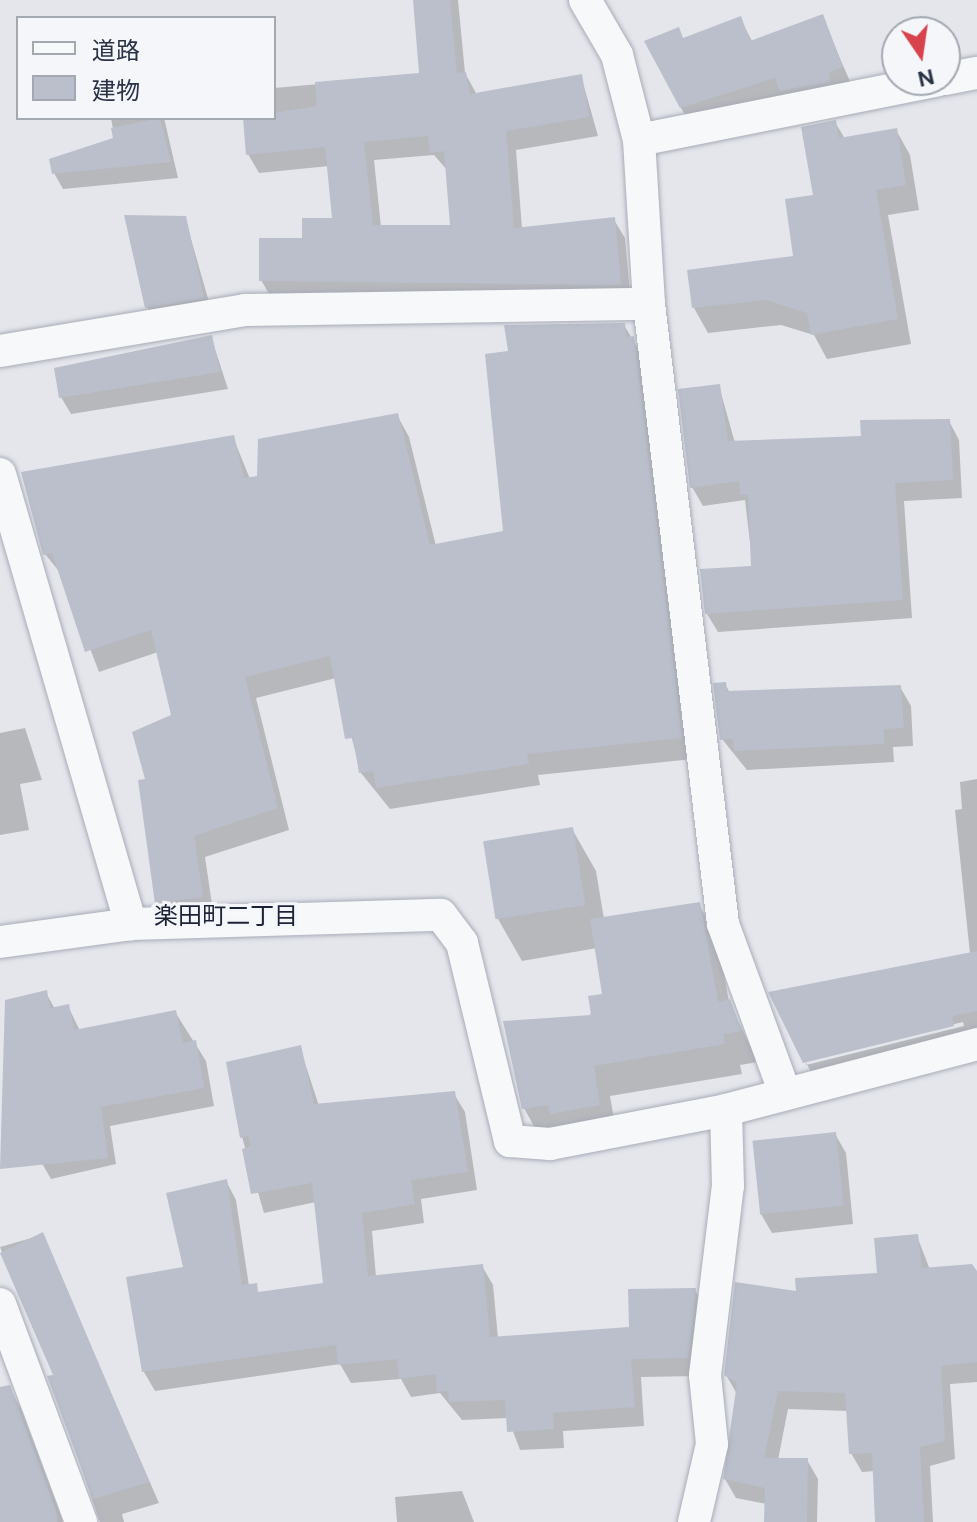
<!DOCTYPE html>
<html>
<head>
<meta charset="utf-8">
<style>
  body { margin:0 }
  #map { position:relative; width:977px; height:1522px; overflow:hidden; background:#e4e6ec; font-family:"DM Sans","Noto Sans JP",sans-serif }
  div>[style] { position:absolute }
  .shadow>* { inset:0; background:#0003 }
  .building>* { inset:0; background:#babfcb; transform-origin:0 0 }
  .roads { filter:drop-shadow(0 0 2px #a8acb7) drop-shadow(0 0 2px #a8acb7) }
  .street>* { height:32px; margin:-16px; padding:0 16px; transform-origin:16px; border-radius:16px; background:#f7f8fa }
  span { translate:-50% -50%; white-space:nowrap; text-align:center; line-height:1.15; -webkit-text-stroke:6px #f4f6f9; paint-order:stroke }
  .neighbourhood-label { font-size:24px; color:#1c2337 }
  .legend { position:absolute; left:16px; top:16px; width:260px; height:104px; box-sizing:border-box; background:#f4f6f9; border:2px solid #a3a8b1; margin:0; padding:10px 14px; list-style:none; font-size:24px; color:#2a3246 }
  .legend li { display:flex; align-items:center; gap:16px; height:40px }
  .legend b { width:40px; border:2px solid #a3a8b1 }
  .north { position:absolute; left:881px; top:16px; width:80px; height:80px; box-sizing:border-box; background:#f4f6f9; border:2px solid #a3a8b1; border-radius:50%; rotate:167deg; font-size:22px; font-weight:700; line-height:32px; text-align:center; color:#2a3246 }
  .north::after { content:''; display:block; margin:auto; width:28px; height:36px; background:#d8424c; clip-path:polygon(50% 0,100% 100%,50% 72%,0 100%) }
</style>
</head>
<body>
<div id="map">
  <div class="shadow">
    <div style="clip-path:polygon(evenodd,415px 0,458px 0,465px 73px,477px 95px,581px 76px,598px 136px,516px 150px,522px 229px,614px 220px,625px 238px,631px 304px,272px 299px,261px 280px,334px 220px,329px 166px,259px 173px,248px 154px,274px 118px,274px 88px,421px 75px,415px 0,434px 155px,447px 170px,452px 227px,381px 227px,374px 160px,434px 155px)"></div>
    <div style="clip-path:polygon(822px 17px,852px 86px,692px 126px,681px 108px,684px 40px,740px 18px,753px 43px)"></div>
    <div style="clip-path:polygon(111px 118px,164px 118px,178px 178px,63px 189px,54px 173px,115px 140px)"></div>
    <div style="clip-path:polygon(835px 122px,845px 139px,896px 130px,910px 155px,919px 210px,888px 215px,911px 344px,827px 359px,814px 335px,781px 325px,708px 333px,694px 308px,795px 258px)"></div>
    <div style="clip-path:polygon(185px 218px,213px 316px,158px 326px,147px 307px)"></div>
    <div style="clip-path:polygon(624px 325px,645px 360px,693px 759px,538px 775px,540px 785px,390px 809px,361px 773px,336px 678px,256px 698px,289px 830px,205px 857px,214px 918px,169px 924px,157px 903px,148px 780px,173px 717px,158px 652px,99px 672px,62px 575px,45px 554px,233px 437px,250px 479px,259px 478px,397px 415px,409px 437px,436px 546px,505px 533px)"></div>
    <div style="clip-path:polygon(211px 337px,228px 389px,71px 414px,61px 397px)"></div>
    <div style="clip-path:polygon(719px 386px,735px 443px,863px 438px,949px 421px,959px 440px,962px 498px,904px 501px,912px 618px,718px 632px,707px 614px,753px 568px,745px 500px,703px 506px,692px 487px)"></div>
    <div style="clip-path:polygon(725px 684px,730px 693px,900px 687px,911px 706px,913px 746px,893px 747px,894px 762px,747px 770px,722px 739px)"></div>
    <div style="clip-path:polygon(25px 728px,42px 780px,20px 784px,29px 830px,0 835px,0 733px)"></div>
    <div style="clip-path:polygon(evenodd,977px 779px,977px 1036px,818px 1086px,771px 993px,970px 954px,955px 810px,962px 809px,960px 782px,977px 779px,963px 1022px,964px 1026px,806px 1065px,806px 1060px,963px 1022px)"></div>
    <div style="clip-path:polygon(572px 829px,596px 871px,604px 919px,699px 905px,717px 936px,729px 1002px,758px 1062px,740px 1065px,742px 1074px,610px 1096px,617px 1136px,541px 1139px,524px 1108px,604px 995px,597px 948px,522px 961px,498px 919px)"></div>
    <div style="clip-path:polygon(46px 993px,55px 1009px,68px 1006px,80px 1031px,175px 1012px,206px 1061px,214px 1106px,110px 1126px,116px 1164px,51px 1179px,40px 1160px)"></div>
    <div style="clip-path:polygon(300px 1048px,319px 1106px,454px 1094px,465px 1112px,477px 1190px,421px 1199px,424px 1223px,372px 1231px,376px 1277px,482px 1266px,493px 1285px,498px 1338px,631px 1329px,695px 1290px,706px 1308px,698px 1376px,641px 1377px,644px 1426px,563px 1431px,564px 1448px,520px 1450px,508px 1418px,462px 1420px,440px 1393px,411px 1397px,401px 1379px,351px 1383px,340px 1364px,155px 1391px,144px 1372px,128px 1279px,186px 1269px,226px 1181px,236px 1200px,249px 1286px,261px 1294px,325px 1284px,316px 1202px,264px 1213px,242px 1137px)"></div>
    <div style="clip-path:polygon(835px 1134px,846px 1153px,853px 1224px,772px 1233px,761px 1214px,754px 1141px)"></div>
    <div style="clip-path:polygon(42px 1235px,159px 1503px,122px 1514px,124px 1522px,100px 1522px,50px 1377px,55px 1376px,0 1247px)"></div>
    <div style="clip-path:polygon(917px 1236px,930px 1270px,977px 1273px,977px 1382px,950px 1384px,955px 1459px,930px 1466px,933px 1522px,877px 1522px,875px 1471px,862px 1472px,851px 1453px,848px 1411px,788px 1409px,778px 1460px,807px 1460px,818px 1479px,817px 1522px,766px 1522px,767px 1504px,736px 1498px,725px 1479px,737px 1394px,726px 1375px,798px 1293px,879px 1275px)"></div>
    <div style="clip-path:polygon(9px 1387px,20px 1407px,63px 1522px,0 1522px,0 1388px)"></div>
    <div style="clip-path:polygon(462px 1491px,474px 1522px,397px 1522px,395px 1497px)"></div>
  </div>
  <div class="building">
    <div style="clip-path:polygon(evenodd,413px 0,450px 0,457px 73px,466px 72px,470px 94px,582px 74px,589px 117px,506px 131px,514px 228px,615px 217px,621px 285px,259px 281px,259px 238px,302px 238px,302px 218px,332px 218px,325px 147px,246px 155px,243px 118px,317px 106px,315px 82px,419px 73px,413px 0,428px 136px,430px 153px,444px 151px,450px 225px,373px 225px,364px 142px,428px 136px)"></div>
    <div style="clip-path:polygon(823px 14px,843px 67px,829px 72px,830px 82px,780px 91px,775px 78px,680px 108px,644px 41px,679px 27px,683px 38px,741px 16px,750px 41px)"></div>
    <div style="clip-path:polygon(160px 118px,171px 162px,52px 174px,49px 159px,113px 138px,111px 128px)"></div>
    <div style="clip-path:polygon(836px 120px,839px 138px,897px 128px,906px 185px,876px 190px,898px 319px,811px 335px,807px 313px,766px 300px,692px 308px,687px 270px,793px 256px,785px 199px,813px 195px,801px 127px)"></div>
    <div style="clip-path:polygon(124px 215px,186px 216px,204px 298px,145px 308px)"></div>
    <div style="clip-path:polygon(625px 323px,626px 337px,634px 336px,682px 738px,527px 754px,529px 764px,376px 788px,373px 771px,359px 773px,353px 738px,345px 739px,330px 656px,245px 677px,278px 808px,194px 836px,203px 897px,155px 904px,138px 780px,145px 779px,132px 732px,171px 715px,151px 630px,85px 652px,52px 553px,43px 555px,21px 472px,234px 435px,244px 478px,257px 476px,258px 439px,398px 413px,430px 545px,503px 531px,485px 354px,508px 351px,504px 325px)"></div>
    <div style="clip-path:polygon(212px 335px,220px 372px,59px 398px,54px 368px)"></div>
    <div style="clip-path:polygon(720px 384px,728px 441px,861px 436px,860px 420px,950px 419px,953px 480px,895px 483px,903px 600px,705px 614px,700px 569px,751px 566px,748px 495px,740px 495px,739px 481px,690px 488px,678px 389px)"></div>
    <div style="clip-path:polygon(726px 682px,727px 691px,901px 685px,904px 728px,884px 729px,884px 744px,734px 751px,733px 739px,720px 740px,713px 683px)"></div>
    <div style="left:573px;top:827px;width:79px;height:91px;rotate:81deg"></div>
    <div style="clip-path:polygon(700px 902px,718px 1002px,730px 999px,742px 1031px,723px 1034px,725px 1044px,594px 1066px,600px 1105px,550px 1114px,548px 1105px,522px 1109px,503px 1021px,591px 1015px,588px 996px,602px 994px,590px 919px)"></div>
    <div style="clip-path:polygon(977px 951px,977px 1011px,952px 1016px,954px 1026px,803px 1063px,768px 992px)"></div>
    <div style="clip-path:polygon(47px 990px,50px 1008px,69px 1004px,74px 1030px,176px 1010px,183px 1043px,196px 1040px,204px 1088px,101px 1107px,108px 1158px,0 1169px,5px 1000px)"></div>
    <div style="clip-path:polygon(301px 1045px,314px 1104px,455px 1091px,468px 1172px,411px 1180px,415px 1204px,362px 1213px,368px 1276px,483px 1264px,490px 1337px,629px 1327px,628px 1289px,696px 1288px,688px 1358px,631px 1359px,635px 1407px,553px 1413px,554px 1429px,507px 1432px,505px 1400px,449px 1402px,448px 1391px,437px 1392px,436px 1374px,399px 1379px,397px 1359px,338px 1365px,336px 1345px,142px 1372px,126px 1277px,183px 1267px,166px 1193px,227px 1179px,242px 1285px,257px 1283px,258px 1292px,323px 1283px,312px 1183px,251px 1194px,242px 1149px,251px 1146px,248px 1136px,240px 1138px,226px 1062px)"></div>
    <div style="left:836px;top:1132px;width:74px;height:84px;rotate:84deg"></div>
    <div style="clip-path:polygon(43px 1232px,149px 1482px,93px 1499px,47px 1376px,53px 1375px,0 1253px)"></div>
    <div style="clip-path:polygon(918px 1234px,922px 1268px,972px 1264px,977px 1271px,977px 1362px,941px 1366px,945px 1441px,920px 1447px,924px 1522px,875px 1522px,872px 1453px,849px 1454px,845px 1393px,778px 1391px,764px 1458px,808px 1458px,807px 1522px,764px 1522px,765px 1488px,723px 1479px,737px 1383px,724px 1375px,735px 1282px,796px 1291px,795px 1278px,877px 1273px,874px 1238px)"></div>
    <div style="clip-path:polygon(10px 1385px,56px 1510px,57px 1522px,0 1522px,0 1387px)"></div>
  </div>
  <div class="roads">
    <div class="street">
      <div style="left:585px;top:0;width:64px;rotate:59.8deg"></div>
      <div style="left:617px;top:55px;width:88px;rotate:75.5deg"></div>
      <div style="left:639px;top:140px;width:164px;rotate:86.5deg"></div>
      <div style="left:649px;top:304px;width:624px;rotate:83.19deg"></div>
      <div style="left:723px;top:924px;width:180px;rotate:69.9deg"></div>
      <div style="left:945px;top:79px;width:33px;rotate:-11deg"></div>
      <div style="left:639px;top:140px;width:305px;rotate:-11.3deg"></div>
      <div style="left:0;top:351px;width:248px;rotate:-9.5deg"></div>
      <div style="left:245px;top:310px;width:404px;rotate:-0.9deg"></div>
      <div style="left:0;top:474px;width:469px;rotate:73.8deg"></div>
      <div style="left:131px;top:924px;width:310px;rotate:-1.7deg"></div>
      <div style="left:441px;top:915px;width:35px;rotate:53deg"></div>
      <div style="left:462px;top:943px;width:204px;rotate:76.4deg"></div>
      <div style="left:510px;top:1141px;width:40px;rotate:4.3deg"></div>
      <div style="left:550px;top:1144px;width:179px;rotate:-10.9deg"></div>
      <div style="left:726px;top:1110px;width:260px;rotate:-14.7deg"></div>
      <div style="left:0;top:942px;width:132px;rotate:-7.8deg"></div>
      <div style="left:0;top:1304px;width:233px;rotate:69.6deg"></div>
      <div style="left:694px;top:1522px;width:80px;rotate:-77deg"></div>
      <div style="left:712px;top:1444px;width:69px;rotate:-95.8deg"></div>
      <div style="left:705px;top:1375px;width:190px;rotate:-83.1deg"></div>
      <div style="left:728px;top:1186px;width:76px;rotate:-91.5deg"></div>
    </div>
  </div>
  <div class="neighbourhood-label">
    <span style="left:226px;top:916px">楽田町二丁目</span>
  </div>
  <ul class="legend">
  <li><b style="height:10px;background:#f7f8fa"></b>道路</li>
  <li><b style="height:22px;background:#babfcb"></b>建物</li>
  </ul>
  <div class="north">N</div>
</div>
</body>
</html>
